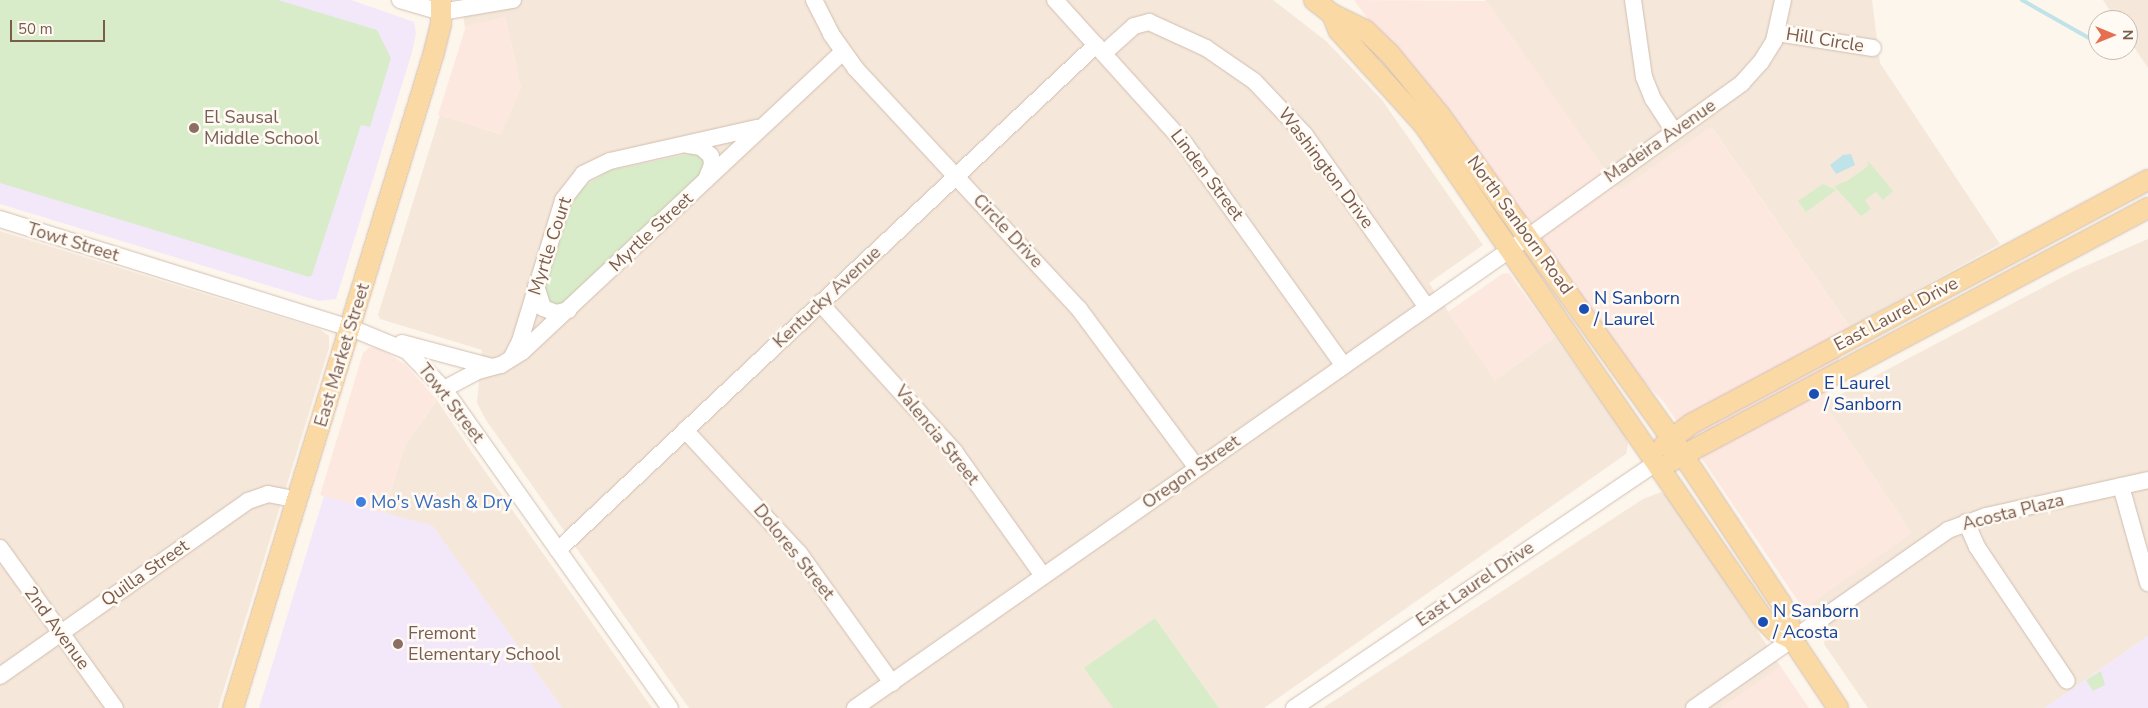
<!DOCTYPE html>
<html>
<head>
<meta charset="utf-8">
<style>
  body { margin:0 }
  #map { position:relative; width:2148px; height:708px; overflow:hidden; background:#fdf6ec; font-family:"Nunito Sans",sans-serif }
  div>[style] { position:absolute }
  .residential>* { inset:0; background:#f5e8da }
  .commercial>* { inset:0; background:#fde8e0 }
  .education>* { inset:0; background:#f3e8fa }
  .green>* { inset:0; background:#d8ecc9 }
  .water>* { inset:0; background:#bfe3e8 }
  .stream>* { height:4px; margin:-2px; padding:0 2px; transform-origin:2px; border-radius:2px; background:#bfe3e8 }
  .roads { filter:drop-shadow(0 0 1px #d1beb0) drop-shadow(0 0 1px #d1beb0) }
  .minor>* { height:16px; margin:-8px; padding:0 8px; transform-origin:8px; border-radius:8px; background:#fff }
  .major>* { height:20px; margin:-10px; padding:0 10px; transform-origin:10px; border-radius:10px; background:#fbd9a5 }
  .dots>* { width:14px; height:14px; translate:-50% -50%; box-sizing:border-box; border:2px solid #fffaf3; border-radius:50% }
  span { translate:-50% -50%; white-space:nowrap; text-align:center; line-height:1.15; -webkit-text-stroke:5px #fffaf3; paint-order:stroke }
  .street-label { font-size:18px; color:#7a5c4d }
  .education-label { font-size:18px; color:#785e54 }
  .left { translate:0 -50%; text-align:left }
  .transit-label { font-size:18px; color:#164399 }
  .shop-label { font-size:18px; color:#366cbe }
  .north { position:absolute; left:2088px; top:10px; width:50px; height:50px; box-sizing:border-box; background:#fffaf3; border:1px solid #cabbb1; border-radius:50%; rotate:90deg; font-size:14px; font-weight:700; line-height:20px; text-align:center; color:#7a5c4d }
  .north::after { content:''; display:block; margin:auto; width:18px; height:22px; background:#e76f51; clip-path:polygon(50% 0,100% 100%,50% 72%,0 100%) }
  .scale { position:absolute; left:10px; top:20px; width:95px; height:22px; box-sizing:border-box; border:2px solid #7a5c4d; border-top:0; padding-left:6px; font-size:15px; line-height:18px; white-space:nowrap; color:#7a5c4d; -webkit-text-stroke:4px #fffaf3; paint-order:stroke }
</style>
</head>
<body>
<div id="map">
  <div class="residential">
    <div style="clip-path:polygon(461px 0,1273px 0,1326px 41px,1382px 100px,1483px 245px,1429px 283px,1495px 380px,1555px 337px,1625px 435px,1628px 444px,1626px 454px,1264px 708px,1219px 708px,1155px 618px,1085px 668px,1113px 708px,689px 708px,486px 420px,477px 403px,482px 350px,380px 319px,378px 315px,440px 115px,500px 134px,521px 88px,505px 17px,465px 28px)"></div>
    <div style="clip-path:polygon(1485px 0,1872px 0,1880px 63px,2000px 244px,1850px 327px,1712px 128px,1619px 191px)"></div>
    <div style="clip-path:polygon(2103px 0,2148px 0,2148px 68px,2128px 38px,2128px 20px,2116px 20px)"></div>
    <div style="clip-path:polygon(0 231px,319px 329px,329px 336px,329px 348px,218px 708px,0 708px)"></div>
    <div style="clip-path:polygon(2148px 239px,2148px 636px,2045px 708px,1868px 708px,1824px 644px,1825px 638px,1807px 606px,1911px 532px,1824px 403px,2074px 271px)"></div>
    <div style="clip-path:polygon(437px 400px,473px 454px,652px 708px,562px 708px,433px 527px,384px 514px,404px 447px)"></div>
    <div style="clip-path:polygon(1661px 492px,1670px 497px,1781px 667px,1721px 708px,1323px 708px,1643px 499px)"></div>
  </div>
  <div class="commercial">
    <div style="clip-path:polygon(1354px 0,1487px 1px,1619px 190px,1711px 127px,1850px 327px,1824px 403px,1912px 533px,1807px 606px,1800px 604px,1663px 401px,1588px 325px,1528px 237px)"></div>
    <div style="clip-path:polygon(505px 17px,521px 88px,501px 134px,438px 115px,466px 26px)"></div>
    <div style="clip-path:polygon(1509px 273px,1555px 337px,1495px 380px,1448px 312px,1502px 274px)"></div>
    <div style="clip-path:polygon(370px 347px,381px 349px,406px 365px,437px 400px,404px 447px,384px 514px,320px 495px,363px 353px)"></div>
    <div style="clip-path:polygon(1781px 667px,1809px 708px,1721px 708px,1778px 668px)"></div>
  </div>
  <div class="education">
    <div style="clip-path:polygon(0 0,351px 0,414px 22px,416px 33px,412px 52px,336px 299px,319px 301px,0 204px)"></div>
    <div style="clip-path:polygon(324px 496px,433px 526px,562px 708px,259px 708px)"></div>
    <div style="clip-path:polygon(2148px 636px,2148px 708px,2045px 708px)"></div>
  </div>
  <div class="green">
    <div style="clip-path:polygon(0 0,278px 0,377px 30px,391px 58px,370px 127px,361px 125px,312px 275px,309px 277px,0 183px)"></div>
    <div style="clip-path:polygon(694px 153px,703px 154px,706px 170px,562px 305px,554px 308px,544px 293px,570px 208px,582px 188px,608px 171px)"></div>
    <div style="clip-path:polygon(1868px 161px,1893px 191px,1883px 200px,1876px 192px,1865px 200px,1871px 209px,1861px 216px,1834px 186px,1847px 181px,1868px 166px)"></div>
    <div style="clip-path:polygon(1823px 184px,1836px 190px,1806px 212px,1798px 201px)"></div>
    <div style="clip-path:polygon(1155px 618px,1219px 708px,1113px 708px,1084px 668px)"></div>
    <div style="clip-path:polygon(2101px 671px,2105px 685px,2093px 691px,2086px 680px)"></div>
  </div>
  <div class="water">
    <div style="clip-path:polygon(1851px 154px,1855px 165px,1836px 174px,1830px 165px,1843px 155px)"></div>
  </div>
  <div class="stream">
    <div style="left:2022px;top:0;width:77px;rotate:29.6deg"></div>
  </div>
  <div class="roads">
    <div class="minor">
      <div style="left:400px;top:0;width:43px;rotate:16.3deg"></div>
      <div style="left:441px;top:12px;width:73px;rotate:-9.5deg"></div>
      <div style="left:814px;top:0;width:38px;rotate:63deg"></div>
      <div style="left:831px;top:34px;width:43px;rotate:54.5deg"></div>
      <div style="left:856px;top:69px;width:328px;rotate:47.1deg"></div>
      <div style="left:1079px;top:309px;width:198px;rotate:53.4deg"></div>
      <div style="left:1055px;top:0;width:194px;rotate:47.9deg"></div>
      <div style="left:1185px;top:144px;width:272px;rotate:54.4deg"></div>
      <div style="left:1633px;top:0;width:78px;rotate:81.9deg"></div>
      <div style="left:1644px;top:77px;width:24px;rotate:68deg"></div>
      <div style="left:1653px;top:99px;width:38px;rotate:57deg"></div>
      <div style="left:1777px;top:33px;width:97px;rotate:8.9deg"></div>
      <div style="left:1104px;top:53px;width:40px;rotate:-42deg"></div>
      <div style="left:1134px;top:26px;width:16px;rotate:-15deg"></div>
      <div style="left:1149px;top:22px;width:63px;rotate:24.5deg"></div>
      <div style="left:1206px;top:48px;width:58px;rotate:34.5deg"></div>
      <div style="left:1254px;top:81px;width:74px;rotate:46.6deg"></div>
      <div style="left:1305px;top:135px;width:209px;rotate:54.7deg"></div>
      <div style="left:688px;top:145px;width:13px;rotate:9deg"></div>
      <div style="left:701px;top:147px;width:13px;rotate:42deg"></div>
      <div style="left:711px;top:156px;width:9px;rotate:84deg"></div>
      <div style="left:712px;top:165px;width:16px;rotate:112deg"></div>
      <div style="left:0;top:219px;width:368px;rotate:17.3deg"></div>
      <div style="left:351px;top:328px;width:61px;rotate:22.3deg"></div>
      <div style="left:407px;top:351px;width:53px;rotate:45.8deg"></div>
      <div style="left:444px;top:389px;width:391px;rotate:54.7deg"></div>
      <div style="left:536px;top:286px;width:23px;rotate:72deg"></div>
      <div style="left:543px;top:308px;width:14px;rotate:21deg"></div>
      <div style="left:556px;top:313px;width:13px;rotate:-13deg"></div>
      <div style="left:820px;top:303px;width:200px;rotate:47.8deg"></div>
      <div style="left:954px;top:451px;width:153px;rotate:54.5deg"></div>
      <div style="left:402px;top:343px;width:93px;rotate:14.9deg"></div>
      <div style="left:512px;top:357px;width:18px;rotate:-63deg"></div>
      <div style="left:520px;top:341px;width:147px;rotate:-73deg"></div>
      <div style="left:563px;top:200px;width:33px;rotate:-52deg"></div>
      <div style="left:583px;top:174px;width:30px;rotate:-26deg"></div>
      <div style="left:610px;top:161px;width:151px;rotate:-12.7deg"></div>
      <div style="left:444px;top:389px;width:38px;rotate:-28deg"></div>
      <div style="left:478px;top:371px;width:24px;rotate:-15deg"></div>
      <div style="left:501px;top:365px;width:25px;rotate:-32deg"></div>
      <div style="left:522px;top:352px;width:439px;rotate:-43.1deg"></div>
      <div style="left:685px;top:430px;width:168px;rotate:47.2deg"></div>
      <div style="left:799px;top:553px;width:160px;rotate:54.4deg"></div>
      <div style="left:2121px;top:486px;width:101px;rotate:74.4deg"></div>
      <div style="left:1966px;top:522px;width:27px;rotate:66deg"></div>
      <div style="left:1977px;top:547px;width:161px;rotate:56.1deg"></div>
      <div style="left:0;top:548px;width:197px;rotate:54.3deg"></div>
      <div style="left:558px;top:550px;width:738px;rotate:-43.19deg"></div>
      <div style="left:0;top:676px;width:304px;rotate:-35.2deg"></div>
      <div style="left:248px;top:501px;width:21px;rotate:-19deg"></div>
      <div style="left:268px;top:494px;width:31px;rotate:11deg"></div>
      <div style="left:855px;top:708px;width:821px;rotate:-34.99deg"></div>
      <div style="left:1528px;top:237px;width:264px;rotate:-35.7deg"></div>
      <div style="left:1742px;top:83px;width:28px;rotate:-48deg"></div>
      <div style="left:1761px;top:62px;width:25px;rotate:-58deg"></div>
      <div style="left:1774px;top:41px;width:42px;rotate:-77.6deg"></div>
      <div style="left:1294px;top:708px;width:439px;rotate:-34.1deg"></div>
      <div style="left:1694px;top:708px;width:310px;rotate:-35deg"></div>
      <div style="left:1948px;top:530px;width:40px;rotate:-20.2deg"></div>
      <div style="left:1986px;top:516px;width:166px;rotate:-12.5deg"></div>
    </div>
    <div class="major">
      <div style="left:1314px;top:0;width:23px;rotate:38deg"></div>
      <div style="left:1332px;top:14px;width:37px;rotate:26deg"></div>
      <div style="left:1365px;top:30px;width:35px;rotate:44deg"></div>
      <div style="left:1390px;top:54px;width:79px;rotate:50.7deg"></div>
      <div style="left:1440px;top:115px;width:400px;rotate:54.4deg"></div>
      <div style="left:1673px;top:440px;width:196px;rotate:56.5deg"></div>
      <div style="left:1781px;top:603px;width:20px;rotate:66deg"></div>
      <div style="left:1789px;top:621px;width:18px;rotate:81deg"></div>
      <div style="left:1792px;top:639px;width:83px;rotate:56.3deg"></div>
      <div style="left:1332px;top:14px;width:18px;rotate:68deg"></div>
      <div style="left:1339px;top:31px;width:127px;rotate:47.9deg"></div>
      <div style="left:1424px;top:125px;width:601px;rotate:55.52deg"></div>
      <div style="left:1764px;top:620px;width:16px;rotate:45deg"></div>
      <div style="left:1775px;top:631px;width:19px;rotate:25deg"></div>
      <div style="left:1664px;top:445px;width:34px;rotate:-38deg"></div>
      <div style="left:1691px;top:424px;width:518px;rotate:-28.1deg"></div>
      <div style="left:1672px;top:461px;width:539px;rotate:-27.99deg"></div>
      <div style="left:233px;top:708px;width:682px;rotate:-72.95deg"></div>
      <div style="left:433px;top:56px;width:33px;rotate:-76deg"></div>
      <div style="left:441px;top:24px;width:24px;rotate:-90deg"></div>
    </div>
  </div>
  <div class="dots">
    <div style="left:194px;top:128px;background:#8d6e63"></div>
    <div style="left:1584px;top:309px;background:#1a4fb4"></div>
    <div style="left:1814px;top:394px;background:#1a4fb4"></div>
    <div style="left:361px;top:502px;background:#3f7fe0"></div>
    <div style="left:1763px;top:622px;background:#1a4fb4"></div>
    <div style="left:398px;top:644px;background:#8d6e63"></div>
  </div>
  <div class="street-label">
    <span style="left:1825px;top:40px;rotate:9deg">Hill Circle</span>
    <span style="left:1660px;top:141px;rotate:-35deg">Madeira Avenue</span>
    <span style="left:1326px;top:168px;rotate:53deg">Washington Drive</span>
    <span style="left:1207px;top:175px;rotate:53deg">Linden Street</span>
    <span style="left:1520px;top:225px;rotate:54deg">North Sanborn Road</span>
    <span style="left:1008px;top:231px;rotate:47deg">Circle Drive</span>
    <span style="left:651px;top:232px;rotate:-43deg">Myrtle Street</span>
    <span style="left:73px;top:242px;rotate:17deg">Towt Street</span>
    <span style="left:550px;top:246px;rotate:-72deg">Myrtle Court</span>
    <span style="left:827px;top:297px;rotate:-43deg">Kentucky Avenue</span>
    <span style="left:1896px;top:314px;rotate:-28deg">East Laurel Drive</span>
    <span style="left:342px;top:355px;rotate:-73deg">East Market Street</span>
    <span style="left:451px;top:403px;rotate:52deg">Towt Street</span>
    <span style="left:937px;top:435px;rotate:51deg">Valencia Street</span>
    <span style="left:1191px;top:472px;rotate:-35deg">Oregon Street</span>
    <span style="left:2013px;top:512px;rotate:-14deg">Acosta Plaza</span>
    <span style="left:794px;top:552px;rotate:51deg">Dolores Street</span>
    <span style="left:145px;top:573px;rotate:-35deg">Quilla Street</span>
    <span style="left:1475px;top:584px;rotate:-34deg">East Laurel Drive</span>
    <span style="left:57px;top:628px;rotate:54deg">2nd Avenue</span>
  </div>
  <div class="education-label">
    <span class="left" style="left:204px;top:128px">El Sausal<br>Middle School</span>
    <span class="left" style="left:408px;top:644px">Fremont<br>Elementary School</span>
  </div>
  <div class="transit-label">
    <span class="left" style="left:1594px;top:309px">N Sanborn<br>/ Laurel</span>
    <span class="left" style="left:1824px;top:394px">E Laurel<br>/ Sanborn</span>
    <span class="left" style="left:1773px;top:622px">N Sanborn<br>/ Acosta</span>
  </div>
  <div class="shop-label">
    <span class="left" style="left:371px;top:502px">Mo's Wash &amp; Dry</span>
  </div>
  <div class="north">N</div>
  <div class="scale">50 m</div>
</div>
</body>
</html>
